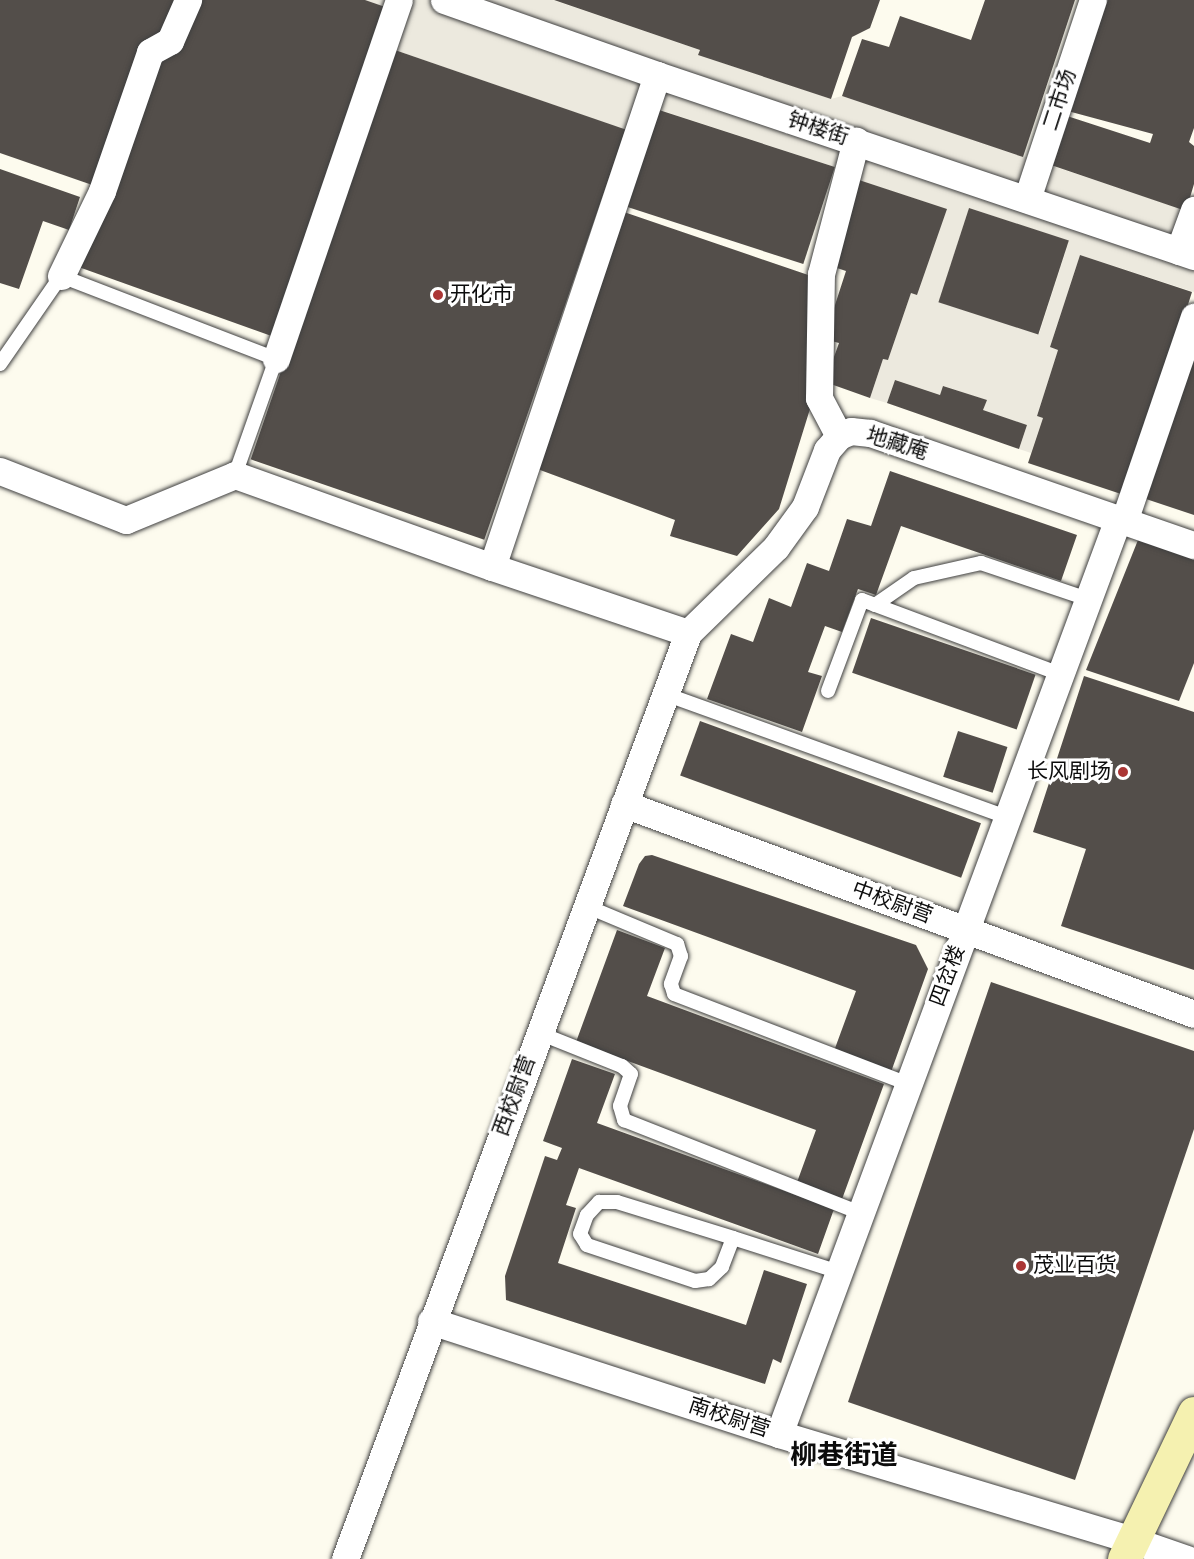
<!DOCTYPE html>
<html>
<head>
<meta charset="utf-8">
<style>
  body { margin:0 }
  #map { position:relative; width:1194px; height:1559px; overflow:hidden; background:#fdfbee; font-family:Spectral,"Noto Sans SC",serif }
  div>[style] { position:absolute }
  .plaza>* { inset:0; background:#ece9de }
  .building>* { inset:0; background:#534e4a; transform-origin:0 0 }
  .roads { filter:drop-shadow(0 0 2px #3f3f3f) drop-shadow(0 0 2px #3f3f3f) }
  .lane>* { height:14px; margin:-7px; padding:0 7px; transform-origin:7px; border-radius:7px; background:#fff }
  .street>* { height:27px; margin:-13.5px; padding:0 13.5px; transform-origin:13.5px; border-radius:13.5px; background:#fff }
  .secondary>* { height:33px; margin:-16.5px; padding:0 16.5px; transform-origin:16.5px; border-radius:16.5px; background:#f5f1b0 }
  .dots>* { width:16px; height:16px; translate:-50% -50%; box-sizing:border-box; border:3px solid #fff; border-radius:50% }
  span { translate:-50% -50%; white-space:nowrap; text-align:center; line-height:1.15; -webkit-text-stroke:6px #fff; paint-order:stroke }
  .street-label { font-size:21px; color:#0c0c0c }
  .poi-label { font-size:21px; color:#0c0c0c }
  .left { translate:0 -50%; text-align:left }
  .right { translate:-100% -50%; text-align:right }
  .district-label { font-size:27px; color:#0c0c0c; font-weight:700 }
</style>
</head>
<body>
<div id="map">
  <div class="plaza">
    <div style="clip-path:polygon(evenodd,365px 0,553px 0,700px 50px,699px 55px,831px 99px,842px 96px,1194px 213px,1194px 292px,1080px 255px,1050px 347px,1058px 350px,1037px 416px,1043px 418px,1031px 453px,1019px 449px,1027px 425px,983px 410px,986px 400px,944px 386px,940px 395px,895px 380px,887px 403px,870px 398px,883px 359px,888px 360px,911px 293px,946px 209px,859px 180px,835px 167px,657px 109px,625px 130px,392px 49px,365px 0,969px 208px,1069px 241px,1039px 334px,939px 302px,969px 208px)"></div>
  </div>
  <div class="building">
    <div style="clip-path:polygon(0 0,179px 0,98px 187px,0 153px)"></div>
    <div style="clip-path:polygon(197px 0,365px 0,391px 9px,277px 338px,73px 265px,154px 60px)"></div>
    <div style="clip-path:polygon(554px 0,880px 0,870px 28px,852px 37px,831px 99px,698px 55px,700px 50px)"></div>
    <div style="clip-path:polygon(985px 0,1075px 0,1023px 157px,842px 96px,862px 39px,889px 47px,900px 16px,971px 40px)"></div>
    <div style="clip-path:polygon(1100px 0,1194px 0,1194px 128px,1189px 142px,1194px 146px,1194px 184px,1186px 211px,1048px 164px,1064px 115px,1150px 143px,1153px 134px,1064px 110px)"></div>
    <div style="left:392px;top:49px;width:247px;height:434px;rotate:19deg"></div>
    <div style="left:656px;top:109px;width:188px;height:102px;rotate:18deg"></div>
    <div style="clip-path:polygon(0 169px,80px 197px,69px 230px,43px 221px,19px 289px,0 283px)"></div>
    <div style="clip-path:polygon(859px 180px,947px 209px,917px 295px,911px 293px,888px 360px,883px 359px,870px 398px,825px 382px,839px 343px,824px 339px,846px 271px,831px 266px)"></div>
    <div style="left:969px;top:208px;width:105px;height:99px;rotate:18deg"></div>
    <div style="clip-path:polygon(621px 211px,817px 278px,814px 396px,779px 509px,737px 556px,670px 536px,675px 520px,532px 467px)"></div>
    <div style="clip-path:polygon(1080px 255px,1192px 292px,1127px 496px,1028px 463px,1043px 418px,1037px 416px,1058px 350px,1050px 347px)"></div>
    <div style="clip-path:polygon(1194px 354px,1194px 515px,1146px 499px)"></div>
    <div style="clip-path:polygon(895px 380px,940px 395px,943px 386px,987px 400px,983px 410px,1027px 425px,1019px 449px,887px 403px)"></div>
    <div style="clip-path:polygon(890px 471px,1077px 535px,1061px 581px,901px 526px,876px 595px,858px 589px,842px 632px,825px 626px,808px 672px,822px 676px,802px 732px,707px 699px,731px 634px,753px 642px,769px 598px,791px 607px,807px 563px,829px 571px,847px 519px,871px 526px)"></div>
    <div style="clip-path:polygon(1138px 540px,1194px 558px,1194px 663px,1179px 701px,1086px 670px)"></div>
    <div style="left:871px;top:618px;width:174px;height:58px;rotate:19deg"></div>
    <div style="clip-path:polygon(1084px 676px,1194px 712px,1194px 970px,1061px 926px,1086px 849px,1033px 832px)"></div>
    <div style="left:700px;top:721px;width:299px;height:58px;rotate:20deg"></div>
    <div style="left:958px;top:731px;width:52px;height:48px;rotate:18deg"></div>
    <div style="clip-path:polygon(652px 855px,916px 945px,928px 969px,891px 1072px,834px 1051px,856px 991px,623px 906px,639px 864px,645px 856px)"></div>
    <div style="clip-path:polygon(617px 930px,665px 948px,647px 996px,884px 1084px,841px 1202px,796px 1185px,816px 1130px,576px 1042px)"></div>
    <div style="clip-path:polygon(991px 982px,1194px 1051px,1194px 1129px,1075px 1480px,848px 1402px)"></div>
    <div style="clip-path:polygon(572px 1059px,615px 1074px,597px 1123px,834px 1209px,818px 1254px,579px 1168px,566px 1205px,576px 1208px,558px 1263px,746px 1325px,764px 1270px,807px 1284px,781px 1363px,773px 1359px,765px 1384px,506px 1300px,505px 1276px,545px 1156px,557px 1160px,562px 1148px,543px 1141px)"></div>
  </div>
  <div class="roads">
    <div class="lane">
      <div style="left:0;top:364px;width:107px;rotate:-55.3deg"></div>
      <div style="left:61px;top:276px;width:230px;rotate:21.1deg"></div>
      <div style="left:276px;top:359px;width:123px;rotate:109.5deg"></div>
      <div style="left:875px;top:605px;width:47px;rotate:-34.7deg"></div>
      <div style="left:914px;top:578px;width:69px;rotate:-12.6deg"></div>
      <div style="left:981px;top:563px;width:113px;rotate:18.6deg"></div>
      <div style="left:828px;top:691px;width:97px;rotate:-69.5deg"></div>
      <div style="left:862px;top:600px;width:211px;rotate:20.5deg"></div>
      <div style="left:665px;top:694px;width:363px;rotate:19.8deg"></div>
      <div style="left:586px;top:906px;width:99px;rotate:22.7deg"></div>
      <div style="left:677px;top:944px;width:13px;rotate:72deg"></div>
      <div style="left:681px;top:956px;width:30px;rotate:110deg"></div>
      <div style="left:671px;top:984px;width:10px;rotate:73deg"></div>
      <div style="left:674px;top:994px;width:251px;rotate:21deg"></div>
      <div style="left:539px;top:1033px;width:89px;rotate:21.7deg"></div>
      <div style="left:622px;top:1066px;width:12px;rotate:42deg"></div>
      <div style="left:631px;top:1074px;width:34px;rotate:109deg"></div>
      <div style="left:620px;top:1106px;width:15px;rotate:74deg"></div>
      <div style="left:624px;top:1120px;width:254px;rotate:21.5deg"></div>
      <div style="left:733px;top:1238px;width:31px;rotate:111deg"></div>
      <div style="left:722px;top:1267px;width:18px;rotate:137deg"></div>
      <div style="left:709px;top:1279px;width:14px;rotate:172deg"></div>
      <div style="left:695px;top:1281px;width:114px;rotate:-161.6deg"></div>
      <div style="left:587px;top:1245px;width:13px;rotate:-122deg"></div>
      <div style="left:580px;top:1234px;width:20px;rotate:-70deg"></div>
      <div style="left:587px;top:1215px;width:18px;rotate:-47deg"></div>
      <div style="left:599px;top:1202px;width:18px"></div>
      <div style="left:617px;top:1202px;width:121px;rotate:17.2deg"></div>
      <div style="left:733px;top:1238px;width:111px;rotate:17.8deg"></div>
    </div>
    <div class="street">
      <div style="left:444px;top:0;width:226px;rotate:19.4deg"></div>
      <div style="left:657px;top:75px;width:567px;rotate:18.63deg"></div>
      <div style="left:1027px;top:199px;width:210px;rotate:-71.7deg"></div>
      <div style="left:1179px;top:251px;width:44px;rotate:-69.9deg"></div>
      <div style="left:61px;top:276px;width:94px;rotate:-64.2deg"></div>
      <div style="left:102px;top:191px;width:147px;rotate:-70.9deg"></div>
      <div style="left:150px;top:52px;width:23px;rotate:-29deg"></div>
      <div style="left:170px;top:41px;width:45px;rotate:-66.3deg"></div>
      <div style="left:276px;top:359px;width:379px;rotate:-71.1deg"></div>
      <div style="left:839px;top:436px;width:43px;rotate:-117.8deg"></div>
      <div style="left:819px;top:398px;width:124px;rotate:-89.1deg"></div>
      <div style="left:821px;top:274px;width:138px;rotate:-75.3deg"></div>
      <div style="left:0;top:471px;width:135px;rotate:21.3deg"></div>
      <div style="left:126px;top:520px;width:118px;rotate:-22.4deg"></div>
      <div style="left:235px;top:475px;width:273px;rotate:19.7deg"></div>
      <div style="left:492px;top:567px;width:207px;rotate:18.6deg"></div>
      <div style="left:1124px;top:521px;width:216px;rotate:-71.1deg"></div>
      <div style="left:492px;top:567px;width:519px;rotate:-71.46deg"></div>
      <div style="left:624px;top:804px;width:607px;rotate:20.22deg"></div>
      <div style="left:431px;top:1321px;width:366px;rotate:18deg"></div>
      <div style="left:779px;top:1434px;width:369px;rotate:16.7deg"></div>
      <div style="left:1132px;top:1540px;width:58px;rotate:19.1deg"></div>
      <div style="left:779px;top:1434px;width:976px;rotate:-69.67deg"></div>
      <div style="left:345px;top:1559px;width:987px;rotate:-69.67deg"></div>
      <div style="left:688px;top:633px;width:123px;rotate:-44.3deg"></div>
      <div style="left:776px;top:547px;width:49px;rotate:-54.1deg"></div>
      <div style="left:805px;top:507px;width:61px;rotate:-68.9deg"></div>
      <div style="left:827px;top:450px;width:18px;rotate:-49deg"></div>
      <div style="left:839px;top:436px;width:13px;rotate:-23deg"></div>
      <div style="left:851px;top:431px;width:19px;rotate:6deg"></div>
      <div style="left:870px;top:433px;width:343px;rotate:19.1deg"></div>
    </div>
    <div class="secondary">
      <div style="left:1124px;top:1559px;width:162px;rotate:-64.4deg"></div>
    </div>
  </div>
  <div class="dots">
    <div style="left:438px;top:295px;background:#ab3635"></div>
    <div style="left:1123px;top:772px;background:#ab3635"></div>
    <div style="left:1021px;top:1266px;background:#ab3635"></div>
  </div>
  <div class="street-label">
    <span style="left:1060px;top:100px;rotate:-72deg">二市场</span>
    <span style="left:818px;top:129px;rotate:18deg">钟楼街</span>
    <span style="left:897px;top:444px;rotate:17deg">地藏庵</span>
    <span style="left:892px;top:903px;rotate:20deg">中校尉营</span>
    <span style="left:948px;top:976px;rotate:-70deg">四岔楼</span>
    <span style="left:515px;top:1096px;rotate:-70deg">西校尉营</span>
    <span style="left:729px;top:1418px;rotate:18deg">南校尉营</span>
  </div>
  <div class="poi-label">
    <span class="left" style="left:450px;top:295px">开化市</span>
    <span class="right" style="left:1111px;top:772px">长风剧场</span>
    <span class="left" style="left:1033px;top:1266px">茂业百货</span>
  </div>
  <div class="district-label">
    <span style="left:844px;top:1457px">柳巷街道</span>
  </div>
</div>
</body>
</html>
